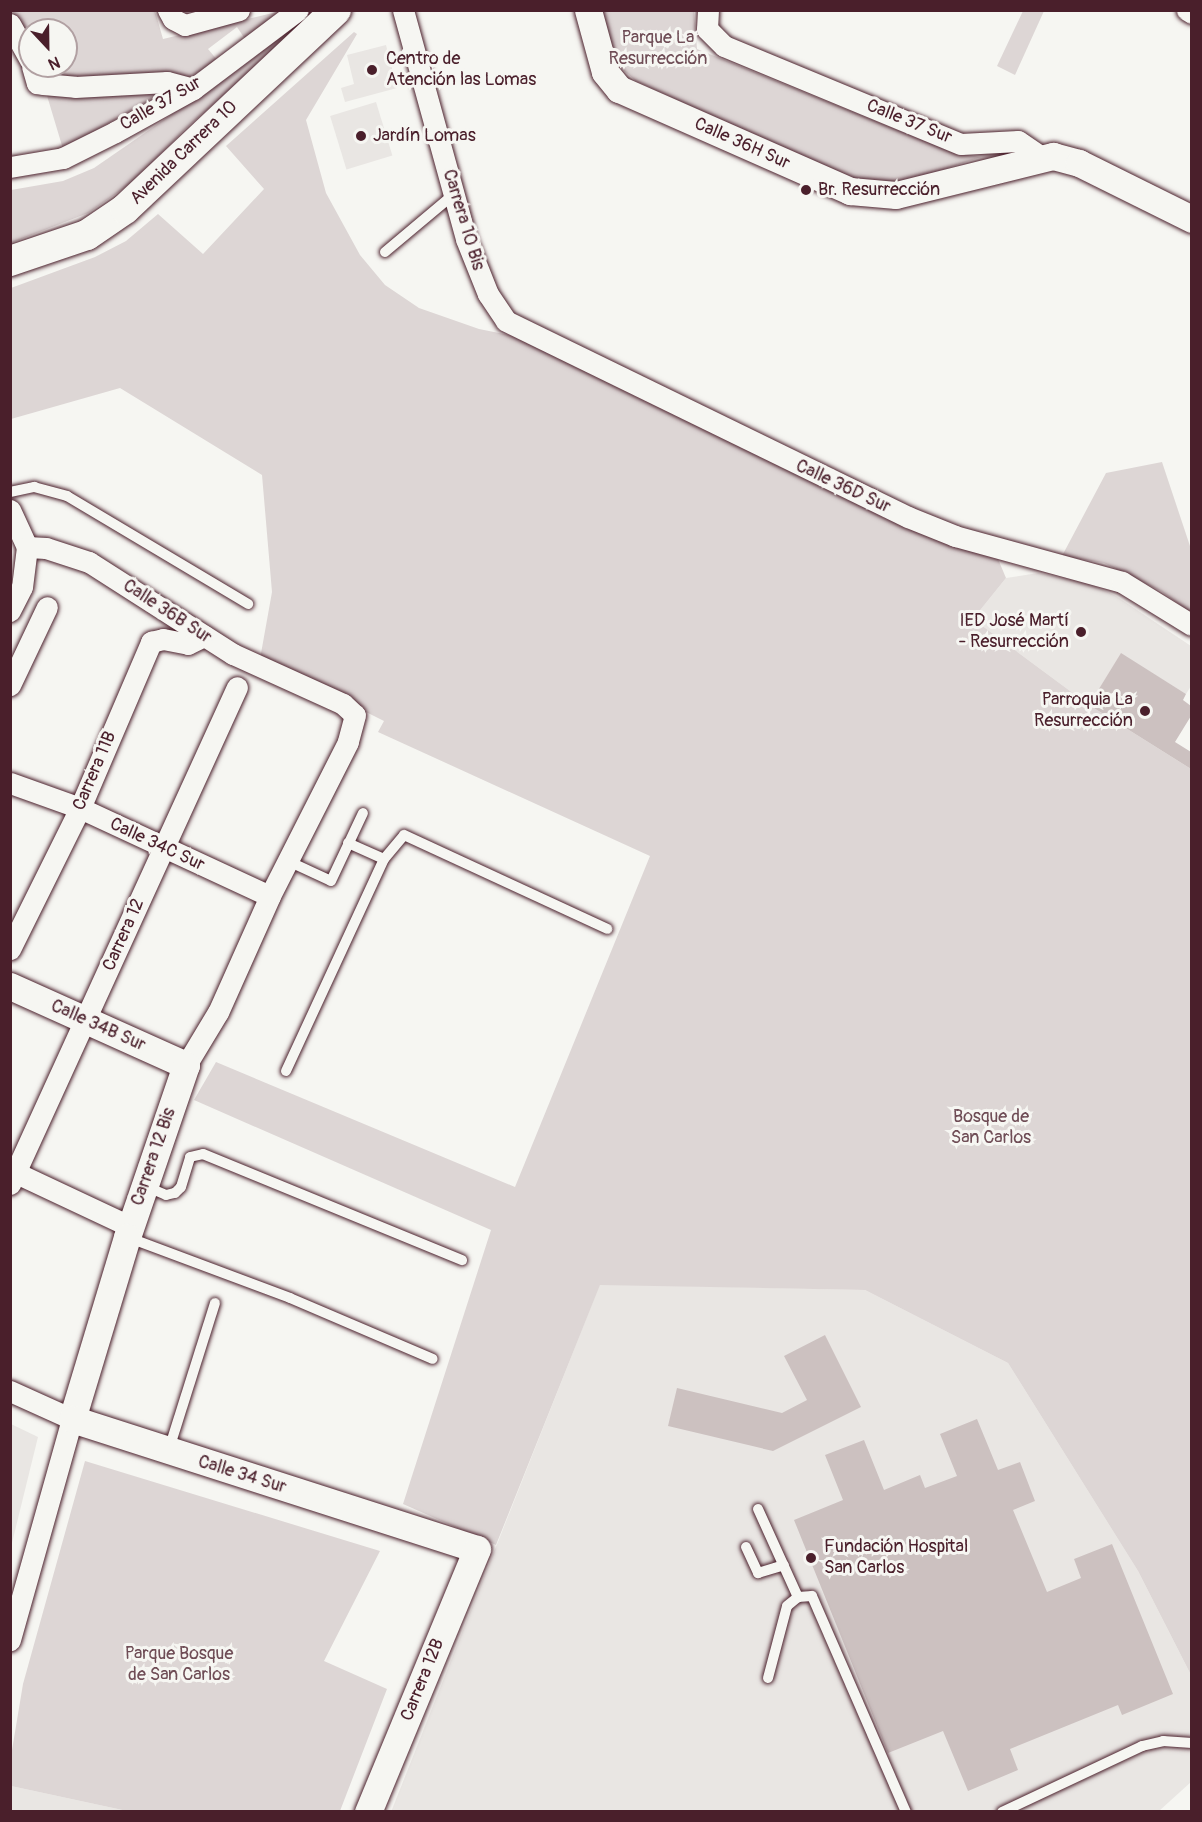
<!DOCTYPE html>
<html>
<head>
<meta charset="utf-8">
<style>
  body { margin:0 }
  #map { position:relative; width:1202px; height:1822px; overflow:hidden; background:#f6f6f2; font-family:Pangolin,sans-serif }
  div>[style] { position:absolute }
  .built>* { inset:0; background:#e9e6e3; transform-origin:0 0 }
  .green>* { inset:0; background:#ddd6d5 }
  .building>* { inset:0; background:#ccc1c0 }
  .roads { filter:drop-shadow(0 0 2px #4a1f2b) drop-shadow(0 0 2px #4a1f2b) }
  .service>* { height:10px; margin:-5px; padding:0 5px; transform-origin:5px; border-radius:5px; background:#f6f6f2 }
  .minor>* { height:21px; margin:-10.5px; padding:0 10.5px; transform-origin:10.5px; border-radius:10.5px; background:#f6f6f2 }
  .tertiary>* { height:27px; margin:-13.5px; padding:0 13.5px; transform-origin:13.5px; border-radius:13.5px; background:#f6f6f2 }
  .secondary>* { height:30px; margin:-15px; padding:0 15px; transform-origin:15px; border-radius:15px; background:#f6f6f2 }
  .dots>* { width:16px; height:16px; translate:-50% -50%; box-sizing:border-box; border:3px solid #f6f6f2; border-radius:50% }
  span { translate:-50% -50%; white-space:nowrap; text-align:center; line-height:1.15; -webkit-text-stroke:6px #f6f6f2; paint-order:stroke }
  .park-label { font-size:18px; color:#6f4d56 }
  .poi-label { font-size:18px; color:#4a1f2b }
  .left { translate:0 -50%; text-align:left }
  .right { translate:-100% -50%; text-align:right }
  .street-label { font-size:18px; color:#4a1f2b }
  .frame { position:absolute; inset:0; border:12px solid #4a1f2b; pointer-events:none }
  .north { position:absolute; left:18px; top:18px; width:60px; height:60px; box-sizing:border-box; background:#f6f6f2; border:2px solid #b1a0a2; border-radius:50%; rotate:158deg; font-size:16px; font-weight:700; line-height:24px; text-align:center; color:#4a1f2b }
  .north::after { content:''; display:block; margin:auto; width:21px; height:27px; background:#4a1f2b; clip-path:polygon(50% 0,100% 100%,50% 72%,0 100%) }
</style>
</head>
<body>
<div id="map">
  <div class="built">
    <div style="clip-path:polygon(386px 45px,397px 88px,345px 102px,341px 88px,354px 84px,347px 55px)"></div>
    <div style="left:376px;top:102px;width:56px;height:48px;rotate:73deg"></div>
    <div style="clip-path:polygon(1038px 573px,1090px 584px,1116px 596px,1191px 646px,1191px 686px,1186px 694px,1121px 654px,1089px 705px,973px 619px,1006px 578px)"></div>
    <div style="clip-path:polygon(600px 1284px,865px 1290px,1008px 1363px,1138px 1571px,1191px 1675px,1191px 1782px,1159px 1811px,391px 1812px)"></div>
    <div style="clip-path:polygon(11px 1424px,38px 1437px,11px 1547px)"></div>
    <div style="clip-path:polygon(11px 1786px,127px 1811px,11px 1811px)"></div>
  </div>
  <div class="green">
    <div style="clip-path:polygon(10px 11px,155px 11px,163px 39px,281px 11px,245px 39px,237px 27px,208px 49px,218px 61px,63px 149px,42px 79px,34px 66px,66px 66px,66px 30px,30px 30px,30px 59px,11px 26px)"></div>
    <div style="clip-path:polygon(308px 11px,319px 11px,185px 129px,133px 182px,88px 213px,11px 243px,11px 190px,63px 181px,94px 168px,178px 110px)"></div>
    <div style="clip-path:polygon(602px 11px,694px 11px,697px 49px,954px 153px,981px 157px,902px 183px,868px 186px,636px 81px,620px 67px,611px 50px)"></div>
    <div style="clip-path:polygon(1023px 11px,1044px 11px,1015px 75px,997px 66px)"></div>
    <div style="clip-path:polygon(354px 32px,357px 34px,306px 120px,326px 193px,360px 255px,385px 285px,419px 308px,479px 329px,514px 336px,910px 529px,998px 559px,1006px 578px,973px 619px,1089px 705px,1191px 769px,1191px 1675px,1138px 1571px,1008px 1363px,865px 1290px,600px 1285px,496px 1545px,403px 1504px,491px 1230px,194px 1100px,216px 1062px,515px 1187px,650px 856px,378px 732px,384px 721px,260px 659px,272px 592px,262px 475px,120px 388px,11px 419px,11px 288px,95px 257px,126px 241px,158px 214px,203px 254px,264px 189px,226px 146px)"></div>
    <div style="clip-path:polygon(1162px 462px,1191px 549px,1191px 613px,1161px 591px,1104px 563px,1062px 556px,1106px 473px)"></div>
    <div style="clip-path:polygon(85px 1461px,380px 1551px,324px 1661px,387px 1689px,340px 1811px,127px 1811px,11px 1786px,11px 1756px,23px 1684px)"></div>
  </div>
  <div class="building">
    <div style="clip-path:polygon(1121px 653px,1186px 694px,1183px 700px,1191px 706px,1191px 716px,1175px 742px,1191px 752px,1191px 769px,1089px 705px)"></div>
    <div style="clip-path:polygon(825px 1335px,861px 1407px,773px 1451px,668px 1426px,677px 1388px,782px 1413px,807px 1400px,784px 1356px)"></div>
    <div style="clip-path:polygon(977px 1419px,998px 1470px,1020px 1462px,1035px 1501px,1013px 1510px,1047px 1592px,1081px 1578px,1074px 1559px,1112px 1544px,1173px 1694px,1122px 1715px,1118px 1705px,1010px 1749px,1018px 1770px,968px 1791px,943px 1731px,888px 1753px,794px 1520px,843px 1500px,825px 1455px,864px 1440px,884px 1490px,920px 1475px,925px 1488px,957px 1476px,940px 1434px)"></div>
  </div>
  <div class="roads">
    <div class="service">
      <div style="left:385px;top:252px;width:90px;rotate:-40deg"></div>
      <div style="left:10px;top:492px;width:25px;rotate:-12deg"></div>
      <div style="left:34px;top:487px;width:34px;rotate:15deg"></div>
      <div style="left:67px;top:496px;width:211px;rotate:30.8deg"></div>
      <div style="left:348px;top:843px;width:39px;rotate:24deg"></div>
      <div style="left:288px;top:861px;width:47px;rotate:24.9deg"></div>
      <div style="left:331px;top:881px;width:75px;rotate:-64.8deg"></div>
      <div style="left:286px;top:1071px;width:234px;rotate:-65.2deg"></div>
      <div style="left:384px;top:859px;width:31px;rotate:-50deg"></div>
      <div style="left:404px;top:835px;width:224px;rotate:24.8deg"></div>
      <div style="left:145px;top:1186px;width:23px;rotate:23deg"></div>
      <div style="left:166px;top:1195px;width:9px;rotate:-13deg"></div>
      <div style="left:175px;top:1193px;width:8px;rotate:-45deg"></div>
      <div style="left:181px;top:1187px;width:31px;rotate:-73deg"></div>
      <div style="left:190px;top:1157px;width:13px;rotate:-13deg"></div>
      <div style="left:203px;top:1154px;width:280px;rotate:22.3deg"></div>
      <div style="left:127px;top:1237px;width:174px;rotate:20.5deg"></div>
      <div style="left:290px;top:1298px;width:155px;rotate:23.1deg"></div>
      <div style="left:169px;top:1449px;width:153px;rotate:-72.5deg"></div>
      <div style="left:758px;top:1509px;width:97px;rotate:65.6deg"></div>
      <div style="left:746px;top:1547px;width:29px;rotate:65deg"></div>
      <div style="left:758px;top:1573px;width:27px;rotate:-17deg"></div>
      <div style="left:768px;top:1678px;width:74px;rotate:-75.2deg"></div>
      <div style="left:787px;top:1606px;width:14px;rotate:-39deg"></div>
      <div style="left:798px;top:1597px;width:14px;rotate:-4deg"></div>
      <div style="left:812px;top:1596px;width:236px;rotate:66.5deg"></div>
      <div style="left:1002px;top:1812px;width:155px;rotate:-25.2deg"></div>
      <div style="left:1142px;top:1746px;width:22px;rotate:-13deg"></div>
      <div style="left:1163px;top:1741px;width:29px;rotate:4deg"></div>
    </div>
    <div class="minor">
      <div style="left:168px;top:10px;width:10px;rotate:61deg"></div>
      <div style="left:173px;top:19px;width:13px;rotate:27deg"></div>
      <div style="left:185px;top:25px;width:56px;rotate:-15.5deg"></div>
      <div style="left:403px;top:10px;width:238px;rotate:74.6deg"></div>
      <div style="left:466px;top:239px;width:59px;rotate:68.2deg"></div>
      <div style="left:488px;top:294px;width:32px;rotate:56deg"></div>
      <div style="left:506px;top:321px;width:447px;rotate:26deg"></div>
      <div style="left:908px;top:517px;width:51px;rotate:22deg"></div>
      <div style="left:955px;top:536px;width:173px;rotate:15.4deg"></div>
      <div style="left:1122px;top:582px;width:82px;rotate:31.6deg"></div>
      <div style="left:708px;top:10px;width:19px;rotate:93deg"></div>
      <div style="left:707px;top:29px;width:24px;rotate:45deg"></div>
      <div style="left:724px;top:46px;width:256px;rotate:22.5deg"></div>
      <div style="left:961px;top:144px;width:57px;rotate:-3deg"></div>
      <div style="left:1018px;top:141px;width:27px;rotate:34deg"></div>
      <div style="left:1187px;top:10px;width:6px;rotate:31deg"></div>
      <div style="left:10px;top:24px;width:41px;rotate:60.9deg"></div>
      <div style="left:32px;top:66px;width:18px;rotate:74deg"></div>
      <div style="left:37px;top:83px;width:6px;rotate:9deg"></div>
      <div style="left:43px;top:84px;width:32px;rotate:5deg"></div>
      <div style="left:75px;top:87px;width:92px;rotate:-3.1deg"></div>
      <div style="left:167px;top:82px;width:27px;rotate:15deg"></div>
      <div style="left:10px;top:167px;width:54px;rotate:-9.6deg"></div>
      <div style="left:63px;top:158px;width:58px;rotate:-26.6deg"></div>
      <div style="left:115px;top:132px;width:89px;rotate:-28.9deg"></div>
      <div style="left:193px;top:89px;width:131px;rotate:-37deg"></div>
      <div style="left:10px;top:510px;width:41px;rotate:65.3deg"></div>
      <div style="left:27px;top:547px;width:40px;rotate:97.1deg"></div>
      <div style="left:22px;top:587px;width:27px;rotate:117deg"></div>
      <div style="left:27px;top:547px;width:19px;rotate:3deg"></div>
      <div style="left:46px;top:548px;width:45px;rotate:18deg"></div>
      <div style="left:89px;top:562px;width:171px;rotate:32.6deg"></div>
      <div style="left:233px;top:654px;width:121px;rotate:24.4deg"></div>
      <div style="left:343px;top:704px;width:16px;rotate:43deg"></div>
      <div style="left:355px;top:715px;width:28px;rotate:105deg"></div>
      <div style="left:348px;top:742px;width:173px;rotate:116.9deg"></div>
      <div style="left:270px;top:896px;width:127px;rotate:114.1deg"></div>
      <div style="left:218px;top:1012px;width:62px;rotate:121.1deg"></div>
      <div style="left:10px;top:685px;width:86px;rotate:-64.6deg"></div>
      <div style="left:10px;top:783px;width:74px;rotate:19.7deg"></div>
      <div style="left:80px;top:808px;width:209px;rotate:24.9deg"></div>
      <div style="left:10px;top:949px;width:157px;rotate:-63.6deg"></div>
      <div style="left:80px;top:808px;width:181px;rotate:-66.8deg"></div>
      <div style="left:151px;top:642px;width:12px;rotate:-14deg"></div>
      <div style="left:163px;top:639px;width:25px;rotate:11deg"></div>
      <div style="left:188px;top:644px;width:18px;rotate:-27deg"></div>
      <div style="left:10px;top:1170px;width:134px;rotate:25.2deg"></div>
      <div style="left:10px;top:1184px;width:546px;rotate:-65.45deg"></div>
      <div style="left:10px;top:1391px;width:68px;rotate:24.3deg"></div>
      <div style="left:72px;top:1419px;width:230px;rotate:105.7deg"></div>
    </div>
    <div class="tertiary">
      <div style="left:588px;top:10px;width:64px;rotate:74.7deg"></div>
      <div style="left:605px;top:72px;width:22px;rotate:51deg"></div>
      <div style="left:619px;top:89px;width:253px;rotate:23.8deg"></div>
      <div style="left:850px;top:191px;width:46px;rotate:5deg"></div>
      <div style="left:896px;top:195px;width:162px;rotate:-14deg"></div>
      <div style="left:1053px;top:156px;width:27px;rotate:15deg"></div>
      <div style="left:1079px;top:163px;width:126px;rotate:26.4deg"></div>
      <div style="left:10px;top:986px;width:193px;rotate:24.2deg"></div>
      <div style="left:186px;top:1065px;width:182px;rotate:108.9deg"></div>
      <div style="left:127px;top:1237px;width:190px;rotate:106.8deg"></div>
      <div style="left:72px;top:1419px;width:425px;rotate:17.8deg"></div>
      <div style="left:477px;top:1549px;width:285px;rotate:112.5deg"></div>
    </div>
    <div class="secondary">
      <div style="left:10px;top:261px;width:81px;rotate:-18.7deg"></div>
      <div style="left:87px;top:235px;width:46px;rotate:-34.4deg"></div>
      <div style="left:125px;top:209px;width:290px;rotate:-43.3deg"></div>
    </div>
  </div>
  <div class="dots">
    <div style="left:372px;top:70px;background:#4a1f2b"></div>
    <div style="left:361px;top:136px;background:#4a1f2b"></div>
    <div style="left:806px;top:190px;background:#4a1f2b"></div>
    <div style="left:1081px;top:632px;background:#4a1f2b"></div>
    <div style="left:1145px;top:711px;background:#4a1f2b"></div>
    <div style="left:811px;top:1558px;background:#4a1f2b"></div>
  </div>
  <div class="park-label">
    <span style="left:658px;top:49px">Parque La<br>Resurrección</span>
    <span style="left:991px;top:1128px">Bosque de<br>San Carlos</span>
    <span style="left:179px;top:1665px">Parque Bosque<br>de San Carlos</span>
  </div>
  <div class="poi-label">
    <span class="left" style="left:386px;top:70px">Centro de<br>Atención las Lomas</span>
    <span class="left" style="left:373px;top:136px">Jardín Lomas</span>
    <span class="left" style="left:818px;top:190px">Br. Resurrección</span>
    <span class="right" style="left:1069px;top:632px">IED José Martí<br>- Resurrección</span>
    <span class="right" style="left:1133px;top:711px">Parroquia La<br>Resurrección</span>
    <span class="left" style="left:824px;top:1558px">Fundación Hospital<br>San Carlos</span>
  </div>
  <div class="street-label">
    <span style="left:161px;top:104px;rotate:-30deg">Calle 37 Sur</span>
    <span style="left:909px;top:122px;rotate:22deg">Calle 37 Sur</span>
    <span style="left:742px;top:144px;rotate:24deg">Calle 36H Sur</span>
    <span style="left:184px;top:153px;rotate:-44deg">Avenida Carrera 10</span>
    <span style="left:463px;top:220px;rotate:73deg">Carrera 10 Bis</span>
    <span style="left:843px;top:487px;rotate:25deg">Calle 36D Sur</span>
    <span style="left:167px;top:612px;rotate:33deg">Calle 36B Sur</span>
    <span style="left:95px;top:771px;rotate:-67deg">Carrera 11B</span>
    <span style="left:157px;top:845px;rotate:25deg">Calle 34C Sur</span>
    <span style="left:124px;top:935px;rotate:-66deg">Carrera 12</span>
    <span style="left:98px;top:1026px;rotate:24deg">Calle 34B Sur</span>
    <span style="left:154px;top:1157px;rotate:-71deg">Carrera 12 Bis</span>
    <span style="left:242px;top:1475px;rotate:17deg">Calle 34 Sur</span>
    <span style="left:423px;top:1680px;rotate:-68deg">Carrera 12B</span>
  </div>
  <div class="frame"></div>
  <div class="north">N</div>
</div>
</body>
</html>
